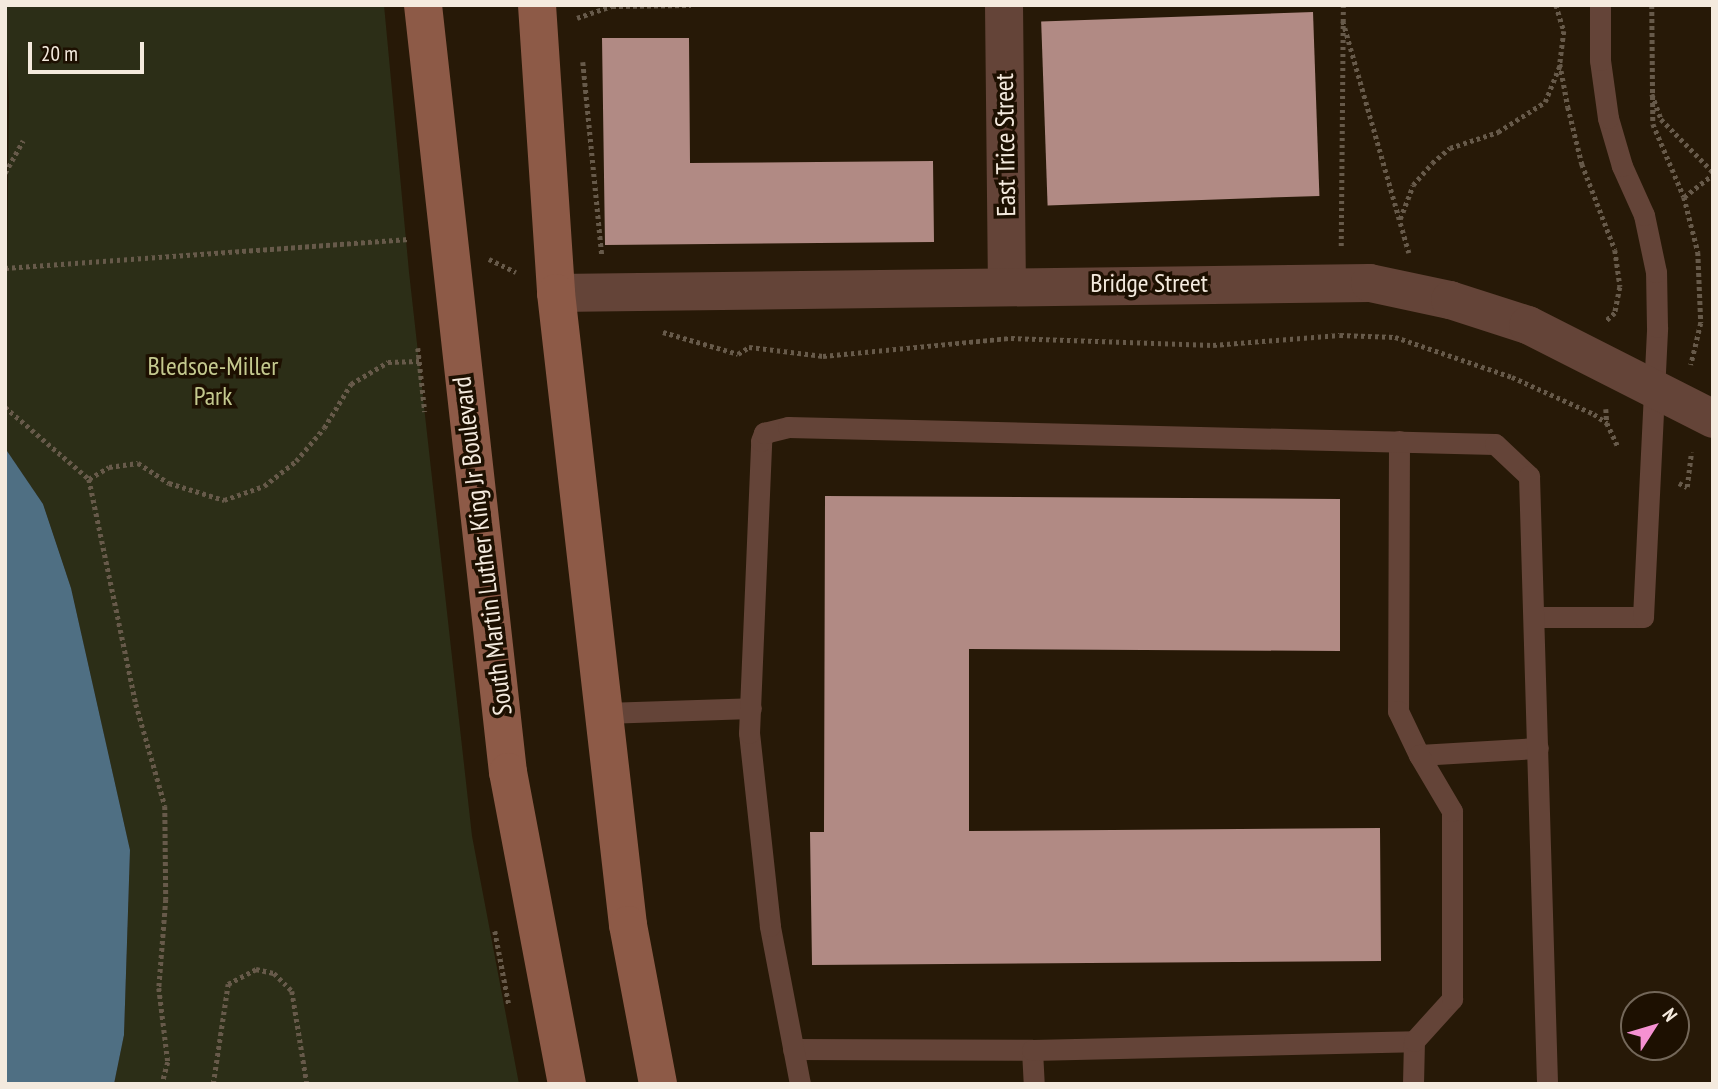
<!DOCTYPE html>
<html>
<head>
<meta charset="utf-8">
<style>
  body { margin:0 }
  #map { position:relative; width:1718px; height:1089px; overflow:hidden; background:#271907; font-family:"PT Sans Narrow",sans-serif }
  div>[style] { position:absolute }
  .green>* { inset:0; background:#2c2e17 }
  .water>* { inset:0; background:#4f6f83 }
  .building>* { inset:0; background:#b18a84; transform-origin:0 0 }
  .path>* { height:4.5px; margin-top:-2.25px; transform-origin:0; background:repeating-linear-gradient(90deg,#675a4a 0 3.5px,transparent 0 7px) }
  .service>* { height:21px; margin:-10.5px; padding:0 10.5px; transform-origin:10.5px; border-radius:10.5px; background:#644438 }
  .minor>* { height:38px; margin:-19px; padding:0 19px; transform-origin:19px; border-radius:19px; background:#644438 }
  .secondary>* { height:38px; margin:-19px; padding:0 19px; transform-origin:19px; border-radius:19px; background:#8d5a47 }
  span { translate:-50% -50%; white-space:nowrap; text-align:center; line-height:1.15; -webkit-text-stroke:7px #1d1001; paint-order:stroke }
  .street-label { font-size:26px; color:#f4eade }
  .park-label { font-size:26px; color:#c4c98e }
  .frame { position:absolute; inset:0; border:7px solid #f4eade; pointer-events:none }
  .north { position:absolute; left:1620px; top:991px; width:70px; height:70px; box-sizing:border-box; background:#1d1001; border:2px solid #736759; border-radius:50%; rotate:53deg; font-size:19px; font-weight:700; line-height:28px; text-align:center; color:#f4eade }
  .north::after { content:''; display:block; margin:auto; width:24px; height:32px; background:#f591d2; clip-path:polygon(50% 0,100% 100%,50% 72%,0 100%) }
  .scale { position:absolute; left:28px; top:42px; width:116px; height:32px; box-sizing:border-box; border:4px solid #f4eade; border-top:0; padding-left:9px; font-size:21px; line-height:24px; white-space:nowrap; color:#f4eade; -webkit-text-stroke:5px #1d1001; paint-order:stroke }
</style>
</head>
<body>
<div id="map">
  <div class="green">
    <div style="clip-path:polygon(5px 5px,384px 5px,409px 272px,472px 836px,519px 1084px,114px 1084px,124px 1035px,130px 850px,71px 588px,43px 504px,5px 448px,9px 99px)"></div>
  </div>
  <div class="water">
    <div style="clip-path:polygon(5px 448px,43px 504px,71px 588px,130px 850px,124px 1035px,114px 1084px,5px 1084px)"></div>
  </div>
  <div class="building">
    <div style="left:1313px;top:12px;width:184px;height:272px;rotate:88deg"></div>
    <div style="clip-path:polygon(602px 38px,689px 38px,690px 163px,933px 161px,934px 242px,605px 245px)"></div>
    <div style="clip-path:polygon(825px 496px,1340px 499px,1340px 651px,969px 649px,969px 831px,1380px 828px,1381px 961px,812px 965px,810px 832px,824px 832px)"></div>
  </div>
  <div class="path">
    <div style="left:1556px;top:5px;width:27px;rotate:73deg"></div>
    <div style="left:1564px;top:31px;width:33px;rotate:97deg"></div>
    <div style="left:1560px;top:64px;width:44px;rotate:79.5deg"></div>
    <div style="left:1568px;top:107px;width:59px;rotate:76.2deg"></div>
    <div style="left:1582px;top:164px;width:92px;rotate:69deg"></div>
    <div style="left:1615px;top:250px;width:37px;rotate:82deg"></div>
    <div style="left:1620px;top:287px;width:26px;rotate:101deg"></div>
    <div style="left:1615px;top:313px;width:12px;rotate:138deg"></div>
    <div style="left:1652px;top:5px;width:119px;rotate:89.5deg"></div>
    <div style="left:1653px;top:124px;width:79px;rotate:67deg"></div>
    <div style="left:1684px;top:197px;width:57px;rotate:75.7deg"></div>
    <div style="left:1698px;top:252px;width:71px;rotate:87.6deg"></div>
    <div style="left:1701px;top:323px;width:43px;rotate:103.4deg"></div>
    <div style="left:577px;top:18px;width:37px;rotate:-19deg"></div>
    <div style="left:612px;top:6px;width:79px;rotate:-0.7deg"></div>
    <div style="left:1343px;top:21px;width:241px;rotate:74.1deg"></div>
    <div style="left:583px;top:62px;width:194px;rotate:84.4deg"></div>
    <div style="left:1652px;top:94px;width:27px;rotate:70deg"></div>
    <div style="left:1661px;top:119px;width:74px;rotate:45.5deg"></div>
    <div style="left:5px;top:173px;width:37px;rotate:-61deg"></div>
    <div style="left:1684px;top:197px;width:37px;rotate:-38deg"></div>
    <div style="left:1400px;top:219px;width:36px;rotate:-69deg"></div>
    <div style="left:1413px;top:185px;width:29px;rotate:-49deg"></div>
    <div style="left:1432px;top:163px;width:23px;rotate:-40deg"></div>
    <div style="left:1450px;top:148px;width:51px;rotate:-18.4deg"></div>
    <div style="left:1498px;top:132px;width:56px;rotate:-32.6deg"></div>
    <div style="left:1545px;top:102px;width:40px;rotate:-68deg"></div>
    <div style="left:1341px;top:246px;width:241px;rotate:-89.5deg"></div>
    <div style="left:489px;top:259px;width:30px;rotate:26deg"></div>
    <div style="left:5px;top:268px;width:405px;rotate:-4.1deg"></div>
    <div style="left:663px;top:332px;width:78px;rotate:16.3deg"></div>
    <div style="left:738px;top:354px;width:13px;rotate:-32deg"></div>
    <div style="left:749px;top:347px;width:75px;rotate:6.9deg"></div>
    <div style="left:823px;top:356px;width:189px;rotate:-5.5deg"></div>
    <div style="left:1011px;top:338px;width:202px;rotate:2deg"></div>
    <div style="left:1213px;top:345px;width:127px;rotate:-4.5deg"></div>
    <div style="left:1340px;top:335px;width:55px;rotate:2.1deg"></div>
    <div style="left:1395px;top:337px;width:124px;rotate:18.9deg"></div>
    <div style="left:1512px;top:377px;width:90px;rotate:24.3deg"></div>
    <div style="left:1594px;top:414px;width:16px;rotate:35deg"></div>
    <div style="left:1607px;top:423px;width:26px;rotate:65deg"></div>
    <div style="left:418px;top:348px;width:64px;rotate:83.8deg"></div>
    <div style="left:5px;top:407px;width:111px;rotate:40.6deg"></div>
    <div style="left:89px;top:479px;width:23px;rotate:-31deg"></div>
    <div style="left:109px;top:467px;width:29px;rotate:-8deg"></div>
    <div style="left:138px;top:463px;width:37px;rotate:33deg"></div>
    <div style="left:169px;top:483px;width:58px;rotate:17.2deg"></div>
    <div style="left:224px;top:500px;width:42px;rotate:-19.3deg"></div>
    <div style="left:264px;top:486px;width:41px;rotate:-38deg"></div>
    <div style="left:296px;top:461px;width:43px;rotate:-49.7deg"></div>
    <div style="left:324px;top:428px;width:52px;rotate:-58.5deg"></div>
    <div style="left:351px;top:384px;width:43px;rotate:-30.7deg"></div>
    <div style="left:388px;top:362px;width:31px;rotate:-2deg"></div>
    <div style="left:1606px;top:409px;width:14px;rotate:86deg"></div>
    <div style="left:89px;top:479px;width:230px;rotate:78.2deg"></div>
    <div style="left:136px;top:704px;width:106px;rotate:74.1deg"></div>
    <div style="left:165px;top:806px;width:93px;rotate:89.4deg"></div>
    <div style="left:166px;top:899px;width:89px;rotate:94.5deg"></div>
    <div style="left:159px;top:988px;width:75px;rotate:83.1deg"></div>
    <div style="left:168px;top:1062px;width:23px;rotate:105deg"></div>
    <div style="left:1679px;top:483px;width:9px;rotate:27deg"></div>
    <div style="left:1687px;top:487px;width:35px;rotate:-83deg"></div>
    <div style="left:495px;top:931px;width:75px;rotate:79.3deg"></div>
    <div style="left:213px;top:1084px;width:101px;rotate:-81.5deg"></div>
    <div style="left:228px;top:984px;width:32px;rotate:-28deg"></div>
    <div style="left:256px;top:969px;width:18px;rotate:13deg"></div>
    <div style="left:274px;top:973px;width:25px;rotate:45deg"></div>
    <div style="left:292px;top:991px;width:94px;rotate:80.8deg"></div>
  </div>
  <div class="service">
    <div style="left:1399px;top:441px;width:270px;rotate:90.2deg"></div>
    <div style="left:1398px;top:711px;width:49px;rotate:64.5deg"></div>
    <div style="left:1419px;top:755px;width:119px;rotate:-3.4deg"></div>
    <div style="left:1534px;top:617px;width:109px"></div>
    <div style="left:1643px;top:617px;width:290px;rotate:-87.2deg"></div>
    <div style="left:1657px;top:327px;width:55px;rotate:-91deg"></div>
    <div style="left:1656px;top:272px;width:58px;rotate:-101.9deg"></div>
    <div style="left:1644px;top:215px;width:54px;rotate:-114.2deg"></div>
    <div style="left:1622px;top:166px;width:50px;rotate:-106.3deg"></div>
    <div style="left:1608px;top:118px;width:59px;rotate:-97.9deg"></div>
    <div style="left:1600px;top:60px;width:55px;rotate:-90deg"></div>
    <div style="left:604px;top:713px;width:147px;rotate:-1.9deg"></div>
    <div style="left:793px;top:1049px;width:239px;rotate:0.2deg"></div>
    <div style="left:1032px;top:1050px;width:34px;rotate:87deg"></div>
    <div style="left:1032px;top:1050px;width:382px;rotate:-1.3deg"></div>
    <div style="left:800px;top:1084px;width:161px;rotate:-100.8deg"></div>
    <div style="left:770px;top:926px;width:194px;rotate:-96.2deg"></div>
    <div style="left:749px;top:733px;width:292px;rotate:-87.6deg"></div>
    <div style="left:761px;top:441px;width:9px;rotate:-69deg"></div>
    <div style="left:764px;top:433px;width:25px;rotate:-14deg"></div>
    <div style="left:788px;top:427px;width:707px;rotate:1.38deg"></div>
    <div style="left:1495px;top:444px;width:47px;rotate:43.3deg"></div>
    <div style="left:1529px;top:476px;width:608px;rotate:88.3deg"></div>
    <div style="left:1413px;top:1084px;width:43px;rotate:-88.7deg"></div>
    <div style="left:1414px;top:1041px;width:57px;rotate:-47.9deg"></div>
    <div style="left:1452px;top:999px;width:188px;rotate:-90deg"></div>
    <div style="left:1452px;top:811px;width:65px;rotate:-120.5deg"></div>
  </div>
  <div class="minor">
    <div style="left:1004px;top:5px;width:279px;rotate:89.4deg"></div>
    <div style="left:556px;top:293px;width:814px;rotate:-0.7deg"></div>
    <div style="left:1370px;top:283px;width:82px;rotate:12deg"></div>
    <div style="left:1450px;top:300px;width:82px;rotate:17.8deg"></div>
    <div style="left:1528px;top:325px;width:208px;rotate:26.9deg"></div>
  </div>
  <div class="secondary">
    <div style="left:423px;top:5px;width:772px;rotate:83.68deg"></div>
    <div style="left:508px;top:772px;width:318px;rotate:79.3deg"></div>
    <div style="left:537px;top:5px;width:289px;rotate:86.2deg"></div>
    <div style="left:556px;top:293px;width:636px;rotate:83.5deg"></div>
    <div style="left:628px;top:925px;width:162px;rotate:79.3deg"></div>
  </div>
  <div class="street-label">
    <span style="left:1005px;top:145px;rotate:-91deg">East Trice Street</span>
    <span style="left:1149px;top:283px">Bridge Street</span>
    <span style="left:482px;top:546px;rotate:-97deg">South Martin Luther King Jr Boulevard</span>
  </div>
  <div class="park-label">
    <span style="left:213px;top:381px">Bledsoe-Miller<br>Park</span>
  </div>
  <div class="frame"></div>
  <div class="north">N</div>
  <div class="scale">20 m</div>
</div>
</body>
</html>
